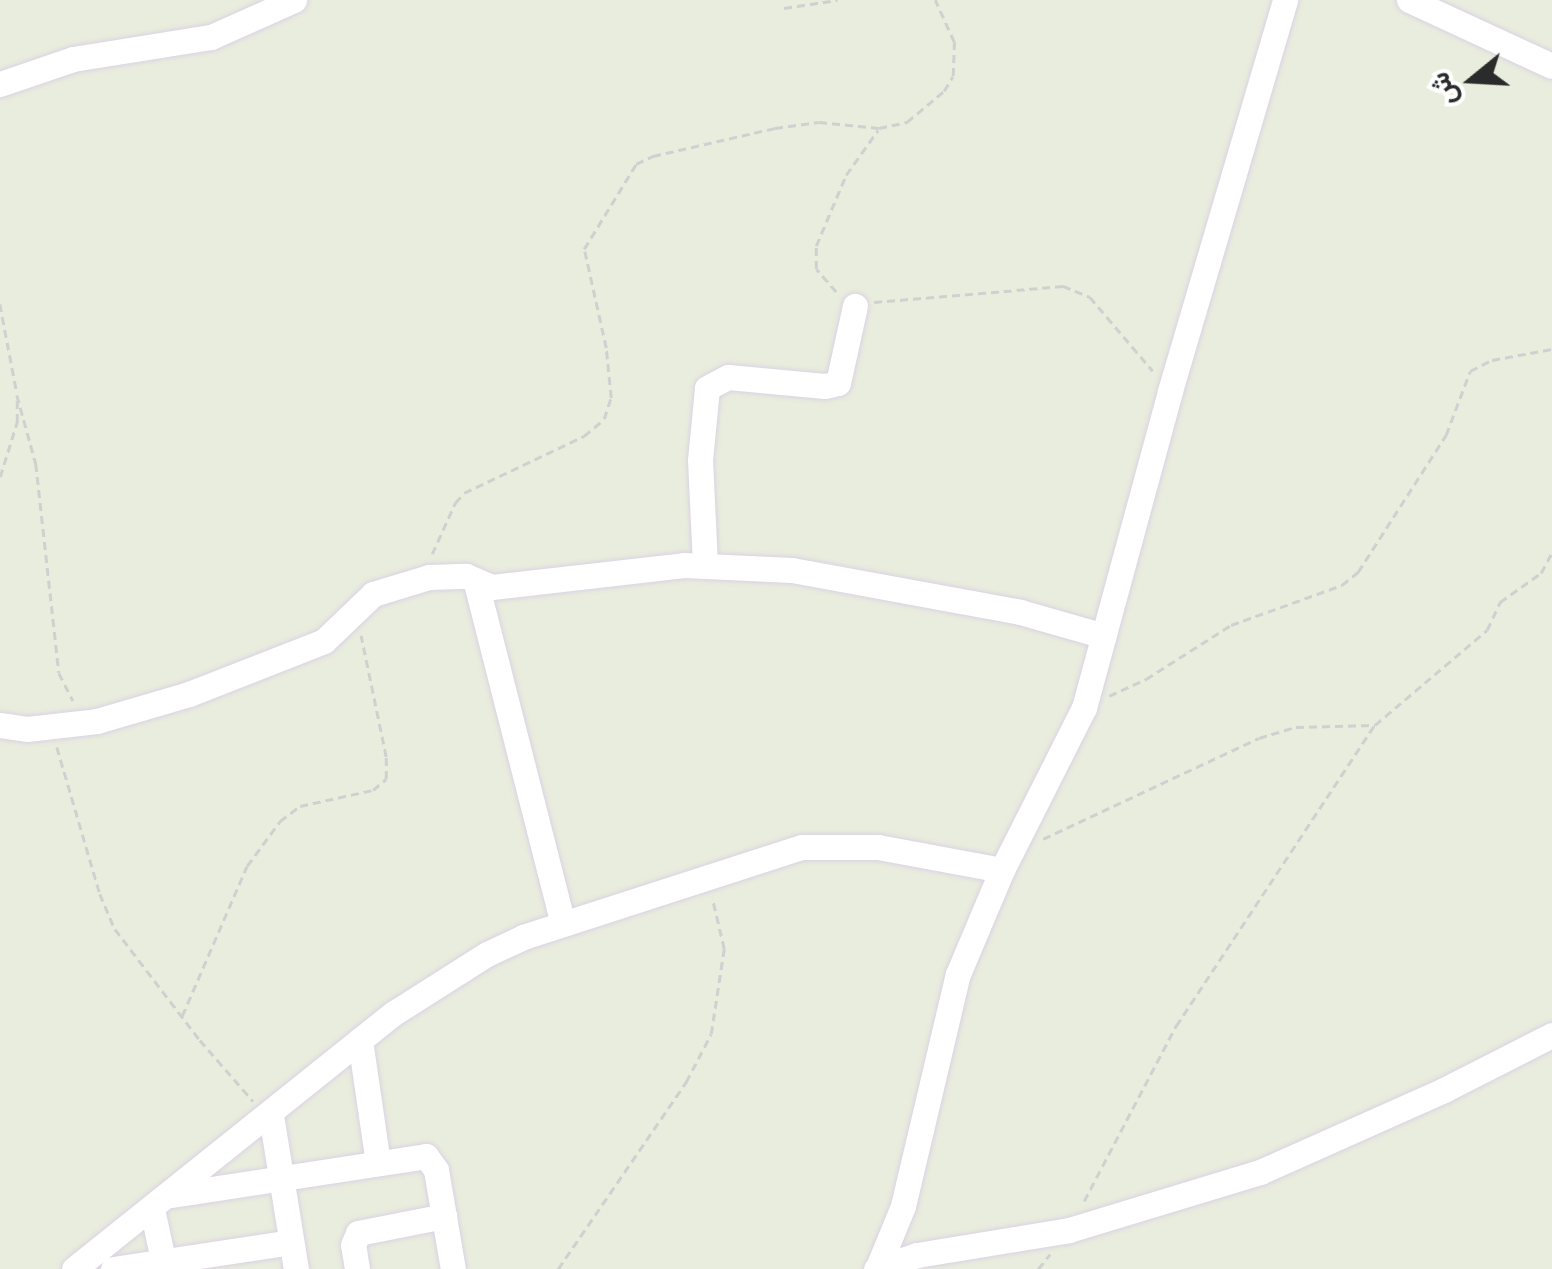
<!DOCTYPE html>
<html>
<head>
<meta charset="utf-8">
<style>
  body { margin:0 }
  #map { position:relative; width:1552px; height:1269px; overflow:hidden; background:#e9eddd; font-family:Signika,Vazirmatn,sans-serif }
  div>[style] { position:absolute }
  .path>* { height:2.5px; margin-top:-1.25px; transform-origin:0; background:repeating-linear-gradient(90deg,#d0d0d0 0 8px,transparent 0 13px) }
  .roads { filter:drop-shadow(0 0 2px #dbd2e4) drop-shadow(0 0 2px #dbd2e4) }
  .minor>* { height:25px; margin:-12.5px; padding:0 12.5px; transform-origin:12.5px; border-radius:12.5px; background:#fff }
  span { translate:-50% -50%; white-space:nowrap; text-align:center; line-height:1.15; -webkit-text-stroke:9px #fff; paint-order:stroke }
  .north { position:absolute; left:1422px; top:30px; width:100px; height:100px; -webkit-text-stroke:8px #fff; paint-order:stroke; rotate:252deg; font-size:28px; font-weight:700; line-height:40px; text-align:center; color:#2b2b2b }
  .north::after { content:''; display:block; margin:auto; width:35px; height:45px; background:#2b2b2b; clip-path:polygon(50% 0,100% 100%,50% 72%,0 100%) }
</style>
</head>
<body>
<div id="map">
  <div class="path">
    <div style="left:784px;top:8px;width:54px;rotate:-8.6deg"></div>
    <div style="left:836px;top:292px;width:30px;rotate:-131deg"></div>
    <div style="left:816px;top:269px;width:23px;rotate:-90deg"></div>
    <div style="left:816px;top:246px;width:77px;rotate:-67.1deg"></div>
    <div style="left:846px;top:175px;width:55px;rotate:-54.6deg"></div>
    <div style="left:874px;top:302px;width:190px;rotate:-4.8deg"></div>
    <div style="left:1063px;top:286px;width:29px;rotate:22deg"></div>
    <div style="left:1090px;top:297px;width:97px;rotate:49.6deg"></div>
    <div style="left:0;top:304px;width:91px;rotate:79.2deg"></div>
    <div style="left:17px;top:395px;width:72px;rotate:74.6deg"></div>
    <div style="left:36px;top:464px;width:210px;rotate:83.7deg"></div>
    <div style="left:59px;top:673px;width:31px;rotate:63deg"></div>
    <div style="left:0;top:477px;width:58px;rotate:-72.8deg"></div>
    <div style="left:17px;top:422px;width:21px;rotate:-90deg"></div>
    <div style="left:432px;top:554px;width:56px;rotate:-65.7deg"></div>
    <div style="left:455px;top:503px;width:13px;rotate:-48deg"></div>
    <div style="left:464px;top:493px;width:133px;rotate:-25.4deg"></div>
    <div style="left:584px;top:436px;width:26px;rotate:-40deg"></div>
    <div style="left:604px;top:419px;width:22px;rotate:-72deg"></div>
    <div style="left:611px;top:398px;width:50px;rotate:-95.7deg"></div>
    <div style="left:606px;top:348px;width:101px;rotate:-102.5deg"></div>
    <div style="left:584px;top:249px;width:100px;rotate:-58.5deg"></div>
    <div style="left:636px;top:164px;width:19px;rotate:-25deg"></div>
    <div style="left:653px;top:156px;width:125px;rotate:-12.9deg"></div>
    <div style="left:775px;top:128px;width:44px;rotate:-7.8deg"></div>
    <div style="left:819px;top:122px;width:60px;rotate:5.7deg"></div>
    <div style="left:879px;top:128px;width:29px;rotate:-12deg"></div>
    <div style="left:907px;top:122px;width:48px;rotate:-40deg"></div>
    <div style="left:944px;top:91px;width:17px;rotate:-59deg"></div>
    <div style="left:953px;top:76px;width:34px;rotate:-88deg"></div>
    <div style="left:954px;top:42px;width:46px;rotate:-114.3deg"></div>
    <div style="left:1109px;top:696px;width:41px;rotate:-24.7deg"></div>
    <div style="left:1146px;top:679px;width:101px;rotate:-32.4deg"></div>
    <div style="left:1231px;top:625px;width:118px;rotate:-19.8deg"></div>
    <div style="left:1342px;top:585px;width:21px;rotate:-39deg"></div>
    <div style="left:1358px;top:572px;width:163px;rotate:-57.3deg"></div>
    <div style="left:1446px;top:435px;width:68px;rotate:-69.4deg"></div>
    <div style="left:1470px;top:371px;width:25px;rotate:-27deg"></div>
    <div style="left:1492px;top:360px;width:61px;rotate:-10.4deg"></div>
    <div style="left:57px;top:747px;width:153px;rotate:73.7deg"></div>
    <div style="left:100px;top:894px;width:38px;rotate:67deg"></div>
    <div style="left:115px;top:929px;width:140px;rotate:52.6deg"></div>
    <div style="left:200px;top:1040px;width:81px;rotate:49deg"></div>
    <div style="left:1043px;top:839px;width:238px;rotate:-25.1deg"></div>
    <div style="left:1259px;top:738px;width:39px;rotate:-17deg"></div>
    <div style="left:1296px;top:727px;width:79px;rotate:-1.5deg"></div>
    <div style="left:1375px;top:725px;width:147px;rotate:-40.3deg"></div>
    <div style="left:1487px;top:630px;width:31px;rotate:-65deg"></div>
    <div style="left:1500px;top:602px;width:50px;rotate:-35.3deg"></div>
    <div style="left:1541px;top:573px;width:24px;rotate:-62deg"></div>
    <div style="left:182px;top:1016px;width:163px;rotate:-66.6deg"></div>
    <div style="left:247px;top:866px;width:56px;rotate:-53.7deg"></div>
    <div style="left:280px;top:821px;width:25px;rotate:-37deg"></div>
    <div style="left:300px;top:806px;width:75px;rotate:-12.4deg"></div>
    <div style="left:373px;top:790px;width:17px;rotate:-40deg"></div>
    <div style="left:386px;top:779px;width:22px;rotate:-90deg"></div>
    <div style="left:386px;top:757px;width:124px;rotate:-101.7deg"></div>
    <div style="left:1084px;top:1201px;width:198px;rotate:-62.3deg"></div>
    <div style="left:1176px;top:1026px;width:359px;rotate:-56.6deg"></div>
    <div style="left:558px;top:1269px;width:227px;rotate:-55.6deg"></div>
    <div style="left:686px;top:1082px;width:54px;rotate:-62.5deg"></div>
    <div style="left:711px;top:1034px;width:86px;rotate:-81.3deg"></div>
    <div style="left:724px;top:949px;width:52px;rotate:-103.2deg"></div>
    <div style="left:1038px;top:1269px;width:19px;rotate:-51deg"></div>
  </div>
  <div class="roads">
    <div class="minor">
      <div style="left:1409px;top:0;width:157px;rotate:24.8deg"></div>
      <div style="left:0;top:84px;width:77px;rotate:-18.9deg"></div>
      <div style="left:73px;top:59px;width:140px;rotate:-9.1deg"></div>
      <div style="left:211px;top:37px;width:91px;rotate:-24deg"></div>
      <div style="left:705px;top:565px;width:105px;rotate:-92.7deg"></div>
      <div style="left:700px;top:460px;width:72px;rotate:-84.4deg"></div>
      <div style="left:707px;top:388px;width:24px;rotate:-28deg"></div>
      <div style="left:728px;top:377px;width:97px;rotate:5.3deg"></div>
      <div style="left:825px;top:386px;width:13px;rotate:-13deg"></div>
      <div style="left:838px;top:383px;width:79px;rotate:-77.6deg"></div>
      <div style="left:476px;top:583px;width:352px;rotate:75.7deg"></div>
      <div style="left:0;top:725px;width:27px;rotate:8deg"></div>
      <div style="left:27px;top:729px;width:70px;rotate:-6.5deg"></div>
      <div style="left:97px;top:721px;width:96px;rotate:-16.4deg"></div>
      <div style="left:189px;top:694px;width:145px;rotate:-21.4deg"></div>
      <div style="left:324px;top:641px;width:68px;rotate:-43.8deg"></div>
      <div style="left:373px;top:594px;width:59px;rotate:-16.9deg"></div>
      <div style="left:429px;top:577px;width:37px;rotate:-2deg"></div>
      <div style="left:466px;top:576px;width:28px;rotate:23deg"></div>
      <div style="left:492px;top:587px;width:193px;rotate:-6.5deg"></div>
      <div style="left:684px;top:565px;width:108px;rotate:2.7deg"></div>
      <div style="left:792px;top:570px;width:232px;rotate:10.4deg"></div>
      <div style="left:1020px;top:612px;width:87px;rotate:15.9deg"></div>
      <div style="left:360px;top:1040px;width:124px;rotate:81.7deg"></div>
      <div style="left:271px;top:1115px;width:156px;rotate:80.8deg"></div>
      <div style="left:172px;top:1195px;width:257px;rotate:-8.7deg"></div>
      <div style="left:426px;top:1156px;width:17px;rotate:54deg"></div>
      <div style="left:436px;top:1170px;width:100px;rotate:80.3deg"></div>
      <div style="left:152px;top:1209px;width:61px;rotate:77.8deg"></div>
      <div style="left:878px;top:1267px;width:66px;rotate:-67.7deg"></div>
      <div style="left:903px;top:1206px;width:238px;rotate:-76.7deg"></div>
      <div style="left:958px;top:974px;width:113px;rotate:-67.1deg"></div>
      <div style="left:1002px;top:870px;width:182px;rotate:-63.2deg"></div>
      <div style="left:1084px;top:708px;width:328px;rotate:-74.8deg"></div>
      <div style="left:1170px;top:391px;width:408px;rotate:-73.6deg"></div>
      <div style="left:74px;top:1269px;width:410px;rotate:-38.7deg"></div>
      <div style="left:394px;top:1013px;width:110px;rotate:-32.4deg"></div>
      <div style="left:487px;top:954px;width:40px;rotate:-25deg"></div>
      <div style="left:523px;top:937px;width:293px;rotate:-17.9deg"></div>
      <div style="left:802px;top:847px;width:76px"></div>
      <div style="left:878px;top:847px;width:126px;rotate:10.5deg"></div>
      <div style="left:113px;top:1269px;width:180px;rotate:-8.6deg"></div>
      <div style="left:357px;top:1269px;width:24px;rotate:-99deg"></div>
      <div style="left:353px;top:1245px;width:13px;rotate:-67deg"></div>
      <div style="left:358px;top:1233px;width:88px;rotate:-11.2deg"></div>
      <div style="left:876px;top:1269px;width:43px;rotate:-18.9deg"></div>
      <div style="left:917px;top:1255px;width:154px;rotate:-9.3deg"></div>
      <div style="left:1069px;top:1230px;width:200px;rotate:-16.9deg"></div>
      <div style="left:1260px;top:1172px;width:201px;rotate:-24deg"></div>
      <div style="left:1444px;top:1090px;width:121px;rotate:-27deg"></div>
    </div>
  </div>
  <div class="north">ش</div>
</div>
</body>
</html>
